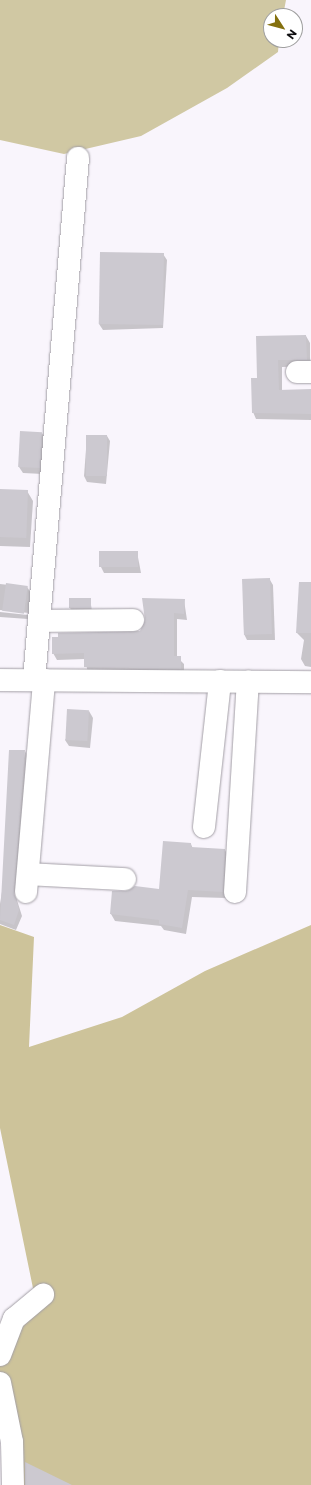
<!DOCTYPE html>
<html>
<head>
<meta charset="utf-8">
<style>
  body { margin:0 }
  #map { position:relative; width:311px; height:1485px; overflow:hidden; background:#f9f5fc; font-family:Montserrat,sans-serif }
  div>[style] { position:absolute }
  .green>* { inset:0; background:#d0c8a3 }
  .forest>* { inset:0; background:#cdc39a }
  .shadow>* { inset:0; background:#0003 }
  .building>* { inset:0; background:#ccc9d0; transform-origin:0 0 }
  .roads { filter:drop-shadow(0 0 1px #a39fa6) drop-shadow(0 0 1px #a39fa6) }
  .minor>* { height:22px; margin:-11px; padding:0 11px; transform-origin:11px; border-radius:11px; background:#fff }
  span { translate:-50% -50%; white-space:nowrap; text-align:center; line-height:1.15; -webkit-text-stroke:3px #fff; paint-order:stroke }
  .north { position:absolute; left:263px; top:8px; width:40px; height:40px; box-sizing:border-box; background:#fff; border:1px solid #9f9f9f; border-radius:50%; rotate:126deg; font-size:11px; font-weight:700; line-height:16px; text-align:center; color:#0f0e10 }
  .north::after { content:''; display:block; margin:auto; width:14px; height:18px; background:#84700f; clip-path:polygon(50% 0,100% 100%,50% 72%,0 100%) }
</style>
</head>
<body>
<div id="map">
  <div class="green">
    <div style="clip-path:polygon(0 0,286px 0,283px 16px,271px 16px,271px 40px,279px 40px,278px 52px,227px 88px,141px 136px,64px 154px,0 140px)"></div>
  </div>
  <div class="forest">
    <div style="clip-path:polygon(0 925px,34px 937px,29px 1047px,122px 1017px,205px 971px,311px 925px,311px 1485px,18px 1485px,0 1380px,0 1352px,34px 1293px,0 1128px)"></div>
  </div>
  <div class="shadow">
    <div style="clip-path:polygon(163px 254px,167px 260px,163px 328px,103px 330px,99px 324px)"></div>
    <div style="clip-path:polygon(306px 336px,310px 343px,310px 366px,282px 367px,282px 391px,311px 390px,311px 420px,256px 419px,253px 412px,258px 379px,257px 337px)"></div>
    <div style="clip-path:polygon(42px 433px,46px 440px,43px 474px,23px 473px,19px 467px)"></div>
    <div style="clip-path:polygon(87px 436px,107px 436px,110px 441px,106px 484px,87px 482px,84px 476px)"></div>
    <div style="clip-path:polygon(0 490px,27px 491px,33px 501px,30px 547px,0 546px)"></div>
    <div style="clip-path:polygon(137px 552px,141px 573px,104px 573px,101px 567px)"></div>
    <div style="clip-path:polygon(270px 580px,273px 585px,275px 640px,247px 640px,244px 634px,243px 581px)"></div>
    <div style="clip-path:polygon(0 584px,27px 587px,31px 593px,29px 613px,0 610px)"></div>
    <div style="clip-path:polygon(300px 595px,311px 596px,311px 667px,305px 666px,301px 659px,304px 640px,297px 633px)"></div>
    <div style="clip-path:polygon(90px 599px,92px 611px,72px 611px,70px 608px)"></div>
    <div style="clip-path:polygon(184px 600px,187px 620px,177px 619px,177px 657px,184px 664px,184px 675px,88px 673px,85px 659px,57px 660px,53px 653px,140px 632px,146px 620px)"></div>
    <div style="clip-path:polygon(0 612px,28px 615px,28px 619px,0 617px)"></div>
    <div style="clip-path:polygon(89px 711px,93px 718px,90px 748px,69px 746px,65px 740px)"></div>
    <div style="clip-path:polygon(25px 751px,28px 757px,16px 897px,22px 916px,16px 930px,0 924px,0 904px)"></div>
    <div style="clip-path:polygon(191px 844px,193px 849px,225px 850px,228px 856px,226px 898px,192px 897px,186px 934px,164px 930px,161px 926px,115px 921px,111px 914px,113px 892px,160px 890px)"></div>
  </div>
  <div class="building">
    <div style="left:100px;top:252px;width:64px;height:72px;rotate:1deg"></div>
    <div style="clip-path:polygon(306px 335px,307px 360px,278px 360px,279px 390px,311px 389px,311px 414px,252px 413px,251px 378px,257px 378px,256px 336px)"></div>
    <div style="left:20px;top:431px;width:22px;height:36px;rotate:3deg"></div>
    <div style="left:86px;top:435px;width:21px;height:41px"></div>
    <div style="left:0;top:489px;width:28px;height:48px;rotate:2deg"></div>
    <div style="left:99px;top:551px;width:39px;height:16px"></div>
    <div style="left:270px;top:578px;width:56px;height:28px;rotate:88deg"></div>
    <div style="clip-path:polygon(299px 582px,311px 582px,311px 633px,296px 633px)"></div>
    <div style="left:6px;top:583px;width:22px;height:28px;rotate:8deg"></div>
    <div style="left:69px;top:598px;width:22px;height:10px"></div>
    <div style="clip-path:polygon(142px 598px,185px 599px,184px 614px,174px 613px,174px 656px,181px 656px,181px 669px,84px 667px,84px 653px,52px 654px,52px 637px,58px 637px,58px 633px,140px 631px,145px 620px)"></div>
    <div style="left:67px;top:709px;width:22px;height:31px;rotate:3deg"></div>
    <div style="clip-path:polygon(9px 750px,25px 750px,14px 891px,19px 910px,14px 925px,0 920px)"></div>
    <div style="clip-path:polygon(163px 841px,191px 843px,191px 847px,225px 849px,223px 892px,188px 890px,182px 928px,159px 924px,159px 920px,110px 914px,112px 891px,125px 891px,135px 886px,159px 889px)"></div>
    <div style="clip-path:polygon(25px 1462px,72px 1485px,25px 1485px)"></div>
  </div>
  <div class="roads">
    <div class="minor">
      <div style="left:297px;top:372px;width:14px"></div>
      <div style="left:39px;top:621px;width:94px;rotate:-0.6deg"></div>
      <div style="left:0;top:680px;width:311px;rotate:0.4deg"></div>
      <div style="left:34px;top:680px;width:524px;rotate:-85.18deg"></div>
      <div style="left:204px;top:827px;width:147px;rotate:-83.7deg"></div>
      <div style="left:28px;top:874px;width:97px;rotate:3deg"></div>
      <div style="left:26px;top:892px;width:213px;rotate:-85.1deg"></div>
      <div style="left:235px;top:892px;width:211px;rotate:-86.5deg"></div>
      <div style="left:0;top:1355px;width:39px;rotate:-69deg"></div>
      <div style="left:14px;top:1319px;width:38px;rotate:-40deg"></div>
      <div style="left:0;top:1383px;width:60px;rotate:78.5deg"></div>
      <div style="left:12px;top:1442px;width:43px;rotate:88.7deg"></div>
    </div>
  </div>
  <div class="north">N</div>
</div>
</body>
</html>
